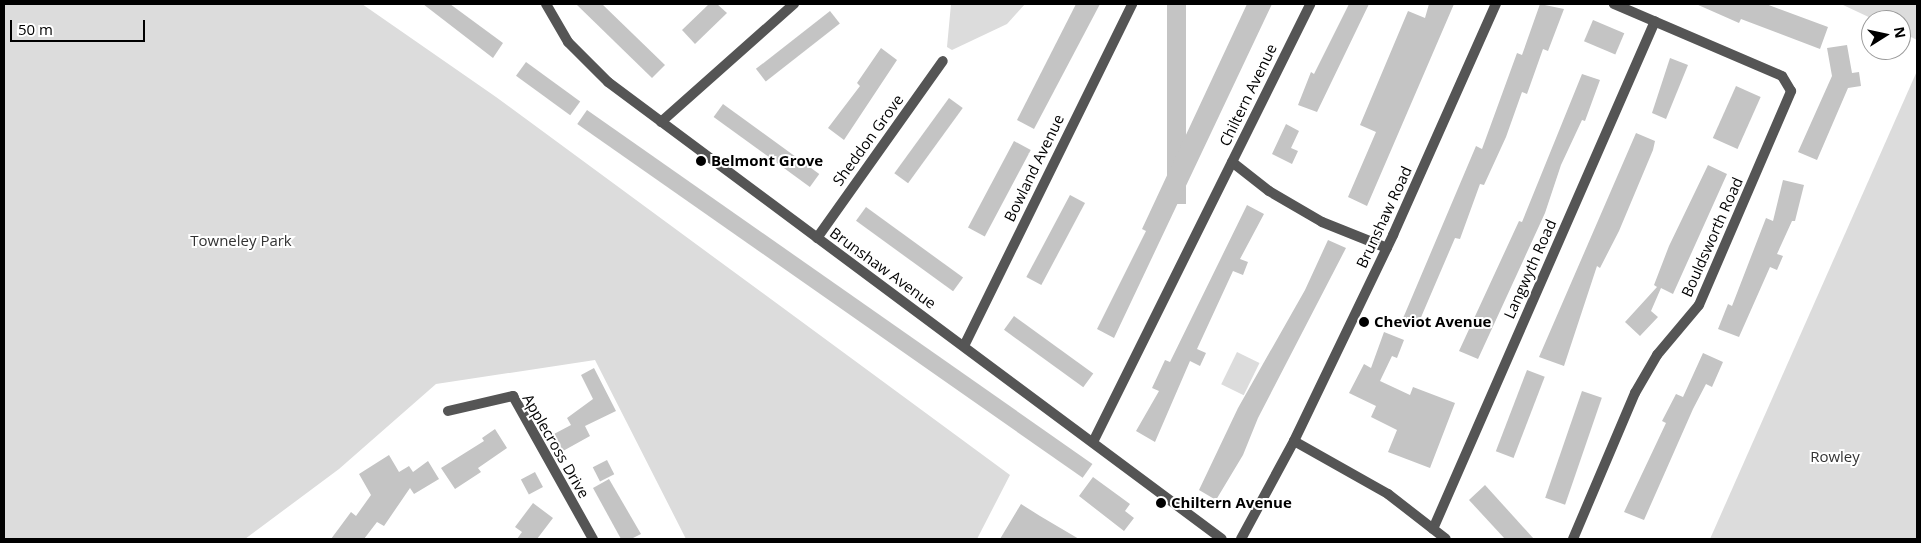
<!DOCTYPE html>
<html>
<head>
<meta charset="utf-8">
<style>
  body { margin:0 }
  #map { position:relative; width:1921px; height:543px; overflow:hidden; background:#fff; font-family:"Open Sans",sans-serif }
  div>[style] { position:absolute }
  .green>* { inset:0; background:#dcdcdc; transform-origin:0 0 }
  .building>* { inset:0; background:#c4c4c4; transform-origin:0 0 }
  .minor>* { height:10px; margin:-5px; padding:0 5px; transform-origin:5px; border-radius:5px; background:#555 }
  .tertiary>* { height:10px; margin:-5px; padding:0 5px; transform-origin:5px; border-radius:5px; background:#555 }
  .dots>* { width:14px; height:14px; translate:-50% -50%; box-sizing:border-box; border:2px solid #fff; border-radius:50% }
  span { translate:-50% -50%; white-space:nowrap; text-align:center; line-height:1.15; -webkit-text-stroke:4px #fff; paint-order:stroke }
  .street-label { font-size:15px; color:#000 }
  .poi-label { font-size:15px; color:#000; font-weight:700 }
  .left { translate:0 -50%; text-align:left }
  .park-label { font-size:15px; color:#333 }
  .frame { position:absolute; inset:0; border:5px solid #000; pointer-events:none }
  .north { position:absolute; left:1861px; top:10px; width:50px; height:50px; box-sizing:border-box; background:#fff; border:1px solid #999; border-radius:50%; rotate:80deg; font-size:14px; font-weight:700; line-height:20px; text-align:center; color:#000 }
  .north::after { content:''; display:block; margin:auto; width:18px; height:22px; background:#000; clip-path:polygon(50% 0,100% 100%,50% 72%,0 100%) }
  .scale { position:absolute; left:10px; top:20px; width:135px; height:22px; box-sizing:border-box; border:2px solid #000; border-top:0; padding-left:6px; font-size:15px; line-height:18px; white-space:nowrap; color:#000; -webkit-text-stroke:4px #fff; paint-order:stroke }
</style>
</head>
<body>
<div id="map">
  <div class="green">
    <div style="clip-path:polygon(4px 4px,362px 4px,496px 97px,1010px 475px,977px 539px,686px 539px,595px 360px,436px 384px,339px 469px,245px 539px,4px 539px)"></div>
    <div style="clip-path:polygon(951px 4px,1025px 4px,1007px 24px,952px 50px,947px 47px)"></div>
    <div style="clip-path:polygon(1841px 4px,1917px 4px,1917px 40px,1901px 32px,1901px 20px,1875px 20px)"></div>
    <div style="clip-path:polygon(1917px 71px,1917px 539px,1710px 539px)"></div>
    <div style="left:1237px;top:352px;width:25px;height:36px;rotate:26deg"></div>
  </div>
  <div class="building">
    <div style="clip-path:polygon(423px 4px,450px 4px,503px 43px,493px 58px)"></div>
    <div style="clip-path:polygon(576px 4px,602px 4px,665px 65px,652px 78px)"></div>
    <div style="clip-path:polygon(709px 4px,717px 4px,727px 13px,695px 44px,682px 30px)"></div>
    <div style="clip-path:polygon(1076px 4px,1100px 4px,1034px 129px,1017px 120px)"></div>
    <div style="left:1167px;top:4px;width:19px;height:200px"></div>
    <div style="clip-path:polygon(1247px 4px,1272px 4px,1114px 338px,1097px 329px,1146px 231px,1142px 229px)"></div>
    <div style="clip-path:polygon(1349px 4px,1369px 4px,1317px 112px,1298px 105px,1311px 72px,1314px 74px)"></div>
    <div style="clip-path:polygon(1429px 4px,1454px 4px,1367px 206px,1348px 197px,1376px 132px,1360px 125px,1408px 11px,1425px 18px)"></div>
    <div style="clip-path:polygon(1540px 4px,1564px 9px,1548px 51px,1543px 49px,1527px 94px,1522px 92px,1506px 137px,1484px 185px,1480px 184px,1460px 239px,1455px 238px,1416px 329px,1401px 323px,1476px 146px,1482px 149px,1517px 53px,1522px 55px)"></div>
    <div style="clip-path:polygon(1696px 4px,1766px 4px,1828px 27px,1820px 49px,1741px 19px,1739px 23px)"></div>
    <div style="left:830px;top:11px;width:16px;height:94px;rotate:52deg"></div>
    <div style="left:1593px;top:20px;width:34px;height:23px;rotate:23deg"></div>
    <div style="clip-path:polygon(1847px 45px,1852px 73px,1859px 72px,1861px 86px,1848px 88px,1817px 160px,1798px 152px,1832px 76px,1827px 48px)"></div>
    <div style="clip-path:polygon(881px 48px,897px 60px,844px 140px,828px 128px,860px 86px,857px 83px)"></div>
    <div style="clip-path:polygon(1670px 58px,1688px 65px,1666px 119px,1652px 113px)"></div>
    <div style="left:526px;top:62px;width:67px;height:17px;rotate:36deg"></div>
    <div style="clip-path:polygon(1582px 74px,1600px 80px,1585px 121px,1582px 120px,1561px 165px,1545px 213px,1478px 359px,1459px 351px,1519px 221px,1522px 222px)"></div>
    <div style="left:1736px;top:86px;width:27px;height:57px;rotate:24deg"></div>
    <div style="left:949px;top:98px;width:17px;height:93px;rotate:36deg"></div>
    <div style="left:723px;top:104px;width:119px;height:16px;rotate:36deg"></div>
    <div style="left:587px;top:110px;width:617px;height:17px;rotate:35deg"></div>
    <div style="clip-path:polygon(1286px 124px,1299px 131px,1291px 148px,1298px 151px,1292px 164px,1272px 154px)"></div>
    <div style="clip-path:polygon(1636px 133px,1655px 141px,1653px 150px,1619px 231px,1600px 268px,1597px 266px,1564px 366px,1539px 357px)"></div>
    <div style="left:1014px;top:141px;width:19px;height:98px;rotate:28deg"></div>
    <div style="clip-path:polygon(1708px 165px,1727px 174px,1673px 294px,1661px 288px,1651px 311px,1658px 317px,1640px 336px,1625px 322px,1657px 287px,1654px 285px,1669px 246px)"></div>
    <div style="clip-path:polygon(1783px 180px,1804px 185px,1795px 221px,1792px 221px,1777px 254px,1783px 256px,1777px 270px,1770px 267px,1739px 337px,1718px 329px,1728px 304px,1732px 306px,1766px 218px,1773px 221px)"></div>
    <div style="left:1070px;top:195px;width:17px;height:93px;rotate:28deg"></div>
    <div style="clip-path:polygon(1247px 205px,1264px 214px,1240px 259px,1248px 262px,1243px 275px,1233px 271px,1197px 349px,1206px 353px,1200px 366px,1190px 361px,1155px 442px,1136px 431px,1159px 391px,1152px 388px,1165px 360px,1170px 362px)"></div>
    <div style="left:866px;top:207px;width:120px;height:17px;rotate:36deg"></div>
    <div style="clip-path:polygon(1328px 240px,1346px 248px,1258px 418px,1243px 455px,1216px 500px,1199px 490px,1238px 408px,1305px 290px)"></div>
    <div style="left:1014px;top:316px;width:98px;height:17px;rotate:36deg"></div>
    <div style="clip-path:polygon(1384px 332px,1404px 340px,1397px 358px,1392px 356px,1380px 381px,1410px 395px,1413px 387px,1455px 403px,1430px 468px,1388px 452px,1397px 430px,1371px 417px,1376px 406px,1349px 393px,1364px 364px,1371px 368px)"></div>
    <div style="clip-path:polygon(1703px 353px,1723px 362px,1712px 387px,1706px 384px,1693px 409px,1644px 520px,1624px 512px,1666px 423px,1662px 421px,1676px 394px,1683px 397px)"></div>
    <div style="clip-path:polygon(594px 368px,616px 411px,585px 426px,590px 436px,563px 451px,554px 434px,571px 425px,567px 418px,593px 399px,581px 375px)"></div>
    <div style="left:1527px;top:370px;width:19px;height:87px;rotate:21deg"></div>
    <div style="left:1582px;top:391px;width:21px;height:113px;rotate:19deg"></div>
    <div style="clip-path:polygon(495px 429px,507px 448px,478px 468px,481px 472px,455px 489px,441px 468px,484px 441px,482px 438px)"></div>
    <div style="clip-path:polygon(389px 455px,399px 472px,409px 466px,413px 472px,428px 461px,439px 479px,414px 494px,410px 488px,384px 526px,377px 522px,364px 539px,331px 539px,351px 512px,356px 516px,371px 495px,359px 474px)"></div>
    <div style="left:607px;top:460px;width:16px;height:16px;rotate:63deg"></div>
    <div style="left:535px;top:472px;width:17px;height:16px;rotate:62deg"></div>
    <div style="clip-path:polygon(1093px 477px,1130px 504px,1125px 511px,1134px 518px,1124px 531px,1079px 496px)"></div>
    <div style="clip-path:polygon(609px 479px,641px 534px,631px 539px,621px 539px,593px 488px)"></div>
    <div style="clip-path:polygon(1485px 485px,1534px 539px,1505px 539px,1469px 500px)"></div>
    <div style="clip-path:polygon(533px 503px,553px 518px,537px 539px,517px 539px,522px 532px,515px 527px)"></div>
    <div style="clip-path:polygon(1021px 504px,1040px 516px,1079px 539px,1000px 539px)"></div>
  </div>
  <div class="minor">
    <div style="left:546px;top:4px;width:44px;rotate:59.9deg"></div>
    <div style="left:568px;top:42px;width:57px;rotate:45deg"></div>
    <div style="left:608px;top:82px;width:765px;rotate:36.66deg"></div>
    <div style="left:661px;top:122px;width:178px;rotate:-41.6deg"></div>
    <div style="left:1232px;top:162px;width:47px;rotate:38.1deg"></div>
    <div style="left:1269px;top:191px;width:61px;rotate:30.3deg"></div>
    <div style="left:1322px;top:222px;width:70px;rotate:21.8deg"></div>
    <div style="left:817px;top:238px;width:217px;rotate:-54.6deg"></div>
    <div style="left:964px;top:346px;width:381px;rotate:-63.8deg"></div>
    <div style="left:448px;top:411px;width:67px;rotate:-13deg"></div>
    <div style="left:513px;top:396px;width:164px;rotate:60.8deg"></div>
    <div style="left:1093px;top:442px;width:489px;rotate:-63.6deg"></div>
    <div style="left:1433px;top:529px;width:554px;rotate:-66.39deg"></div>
    <div style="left:1573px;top:539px;width:159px;rotate:-67deg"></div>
    <div style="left:1635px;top:393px;width:44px;rotate:-59.9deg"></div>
    <div style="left:1657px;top:355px;width:65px;rotate:-50deg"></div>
    <div style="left:1699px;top:305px;width:233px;rotate:-66.7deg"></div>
    <div style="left:1791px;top:91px;width:17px;rotate:-121deg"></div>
    <div style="left:1782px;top:76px;width:183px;rotate:-156.8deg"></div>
  </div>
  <div class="tertiary">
    <div style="left:1294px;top:441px;width:108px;rotate:29.4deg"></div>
    <div style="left:1388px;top:494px;width:73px;rotate:37.8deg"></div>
    <div style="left:1241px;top:539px;width:111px;rotate:-61.6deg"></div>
    <div style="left:1294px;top:441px;width:229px;rotate:-64.3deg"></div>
    <div style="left:1393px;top:235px;width:253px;rotate:-66deg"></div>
  </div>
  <div class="dots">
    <div style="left:701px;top:161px;background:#000"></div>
    <div style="left:1364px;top:322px;background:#000"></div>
    <div style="left:1161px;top:503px;background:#000"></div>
  </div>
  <div class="street-label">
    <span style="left:1248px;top:95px;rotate:-64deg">Chiltern Avenue</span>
    <span style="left:868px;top:140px;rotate:-54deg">Sheddon Grove</span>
    <span style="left:1034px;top:168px;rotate:-64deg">Bowland Avenue</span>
    <span style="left:1384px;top:217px;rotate:-65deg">Brunshaw Road</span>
    <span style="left:1712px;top:237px;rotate:-66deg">Bouldsworth Road</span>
    <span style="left:883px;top:268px;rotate:36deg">Brunshaw Avenue</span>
    <span style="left:1530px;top:269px;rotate:-66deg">Langwyth Road</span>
    <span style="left:556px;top:446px;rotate:60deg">Applecross Drive</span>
  </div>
  <div class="poi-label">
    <span class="left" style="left:711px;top:161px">Belmont Grove</span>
    <span class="left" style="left:1374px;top:322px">Cheviot Avenue</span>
    <span class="left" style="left:1171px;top:503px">Chiltern Avenue</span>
  </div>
  <div class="park-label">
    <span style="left:241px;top:241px">Towneley Park</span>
    <span style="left:1835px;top:457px">Rowley</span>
  </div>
  <div class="frame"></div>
  <div class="north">N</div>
  <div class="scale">50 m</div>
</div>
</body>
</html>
